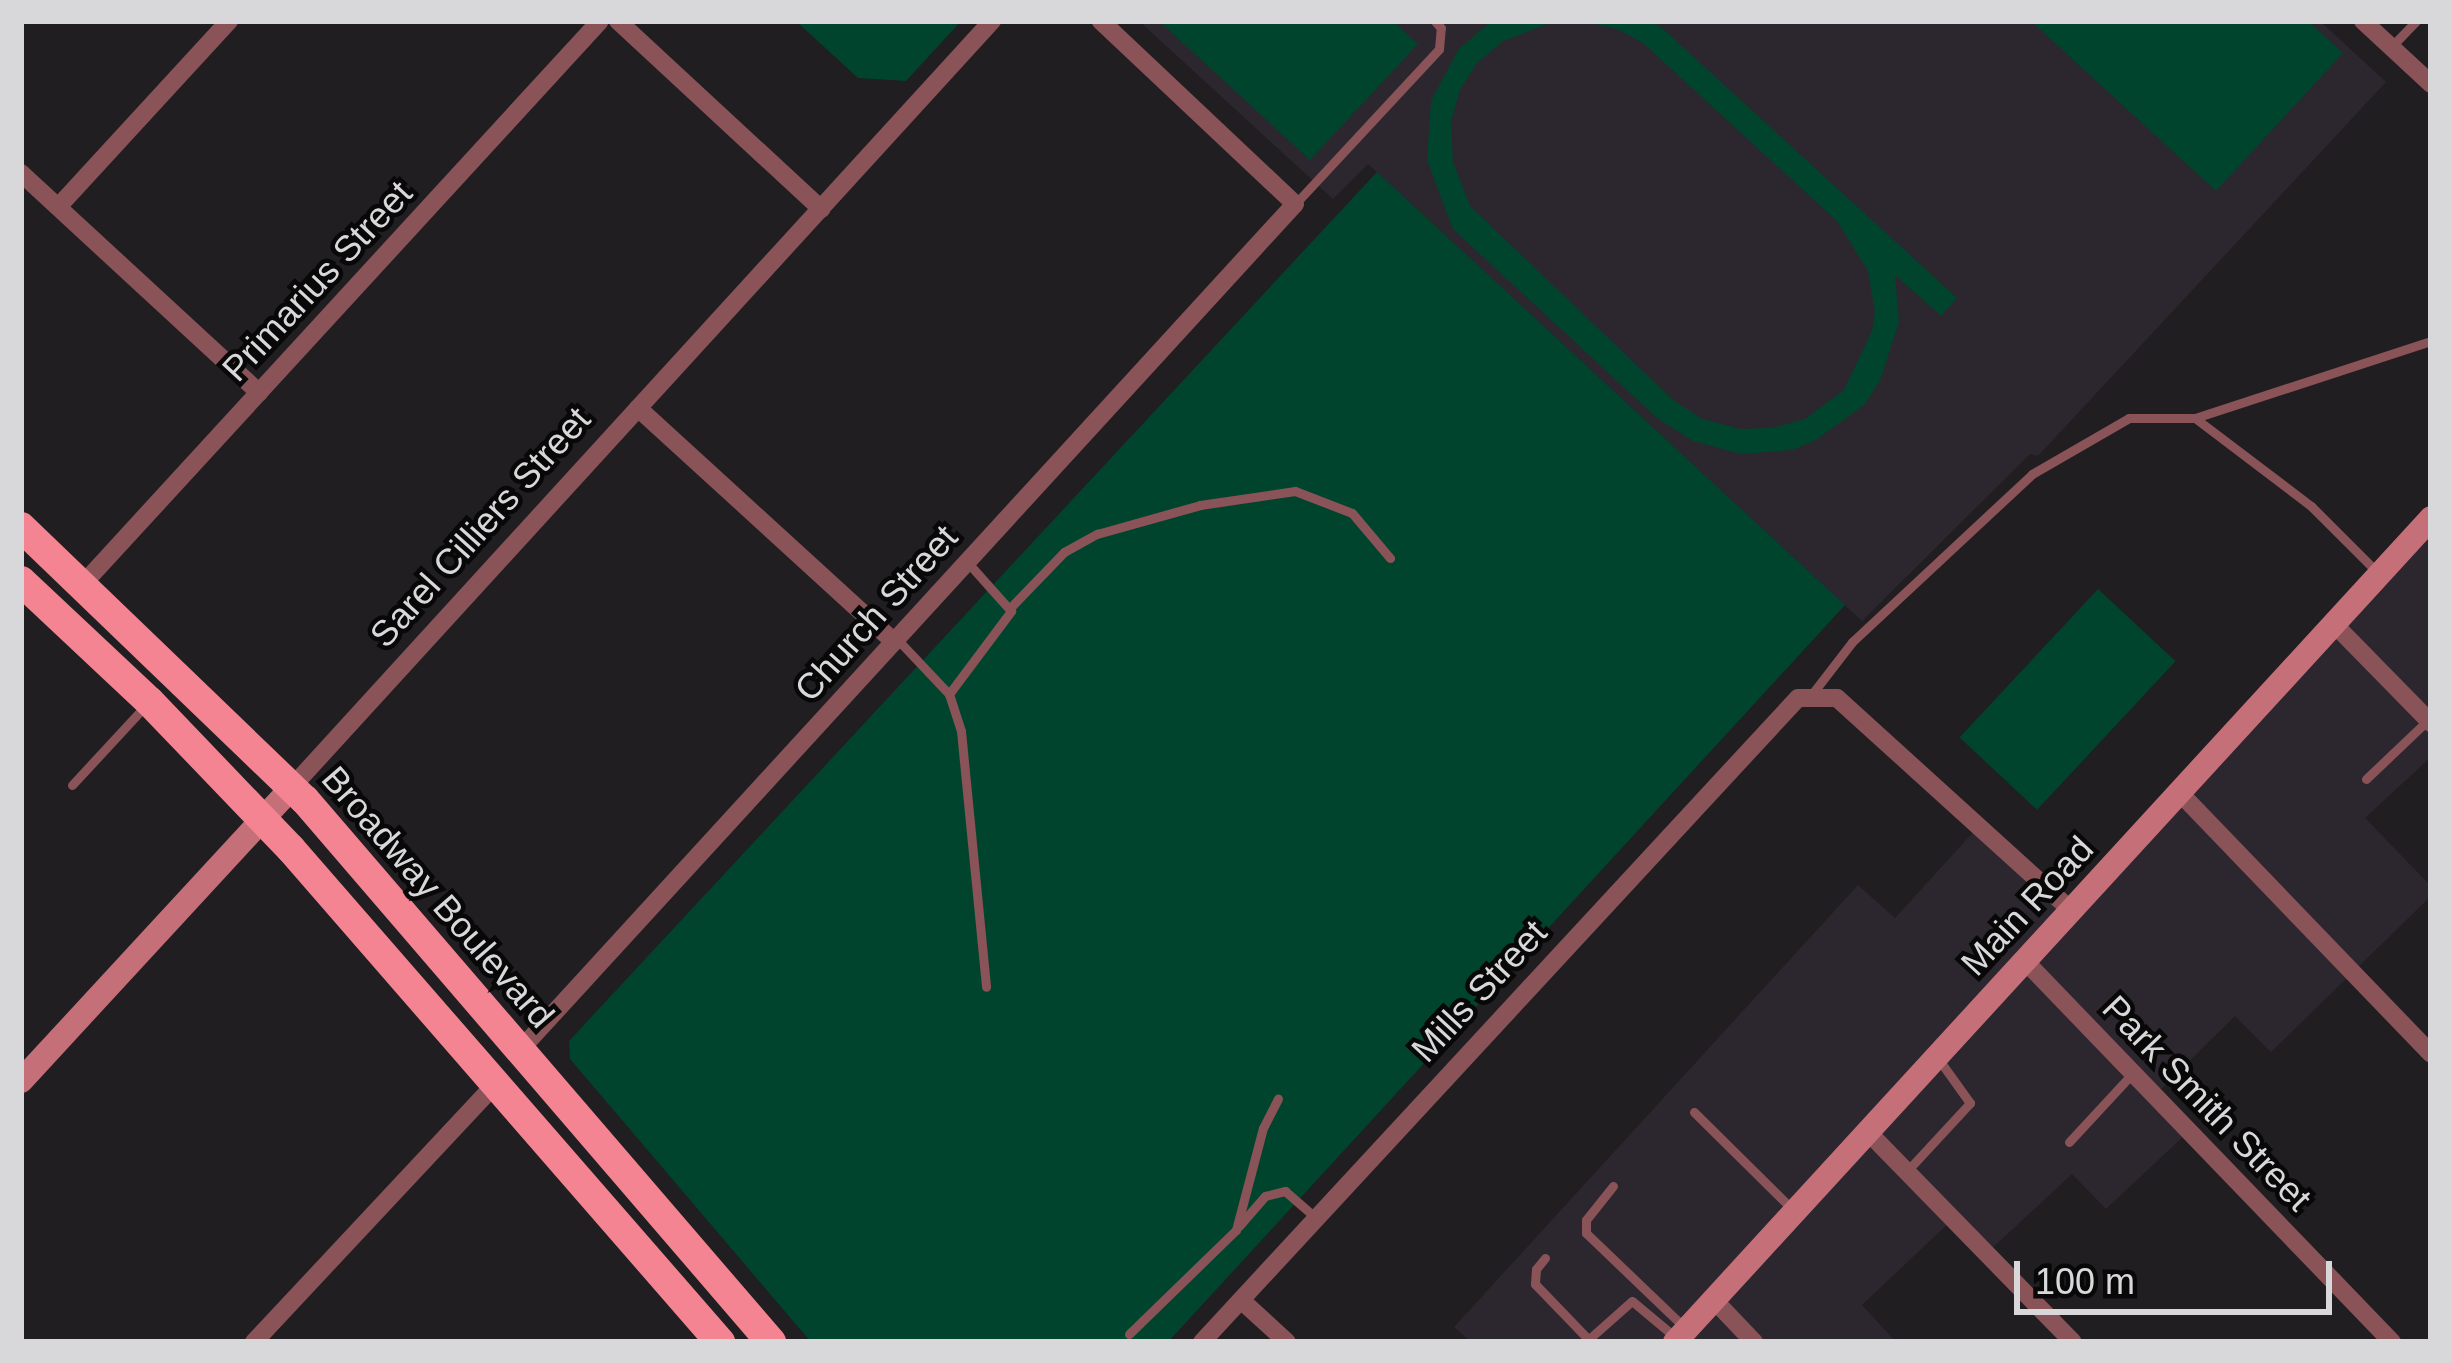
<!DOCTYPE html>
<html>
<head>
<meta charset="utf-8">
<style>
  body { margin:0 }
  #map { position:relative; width:2452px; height:1363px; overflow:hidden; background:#201e21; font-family:Helvetica,sans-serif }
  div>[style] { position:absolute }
  .built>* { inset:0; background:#2c262e }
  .green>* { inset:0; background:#00442e; transform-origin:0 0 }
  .lane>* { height:9px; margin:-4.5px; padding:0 4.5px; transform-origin:4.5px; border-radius:4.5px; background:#895358 }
  .street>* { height:18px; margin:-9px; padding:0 9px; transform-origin:9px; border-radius:9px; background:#895358 }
  .secondary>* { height:24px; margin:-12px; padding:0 12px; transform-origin:12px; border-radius:12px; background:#c56f79 }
  .primary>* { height:30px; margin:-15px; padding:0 15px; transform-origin:15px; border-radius:15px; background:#f48492 }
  span { translate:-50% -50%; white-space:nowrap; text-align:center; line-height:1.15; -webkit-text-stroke:9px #090809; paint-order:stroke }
  .street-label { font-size:36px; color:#d8d7d9 }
  .frame { position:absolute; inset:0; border:24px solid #d8d7d9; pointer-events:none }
  .scale { position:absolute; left:2014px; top:1261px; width:318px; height:54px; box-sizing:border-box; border:6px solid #d8d7d9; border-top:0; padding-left:15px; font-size:36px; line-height:42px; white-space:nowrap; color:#d8d7d9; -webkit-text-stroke:9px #090809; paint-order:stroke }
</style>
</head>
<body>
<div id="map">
  <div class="built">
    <div style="clip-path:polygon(1139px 21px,2320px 21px,2386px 82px,2038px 456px,2030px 454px,1862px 621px,1368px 164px,1333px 199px)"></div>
    <div style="clip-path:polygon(2431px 525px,2431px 757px,2365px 818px,2431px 886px,2431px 896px,2271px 1052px,2235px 1016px,2154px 1096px,2188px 1132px,2106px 1209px,2072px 1174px,1986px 1254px,1952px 1220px,1862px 1305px,1896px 1342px,1471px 1342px,1454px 1327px,1858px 885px,1895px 918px,1977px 828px,2072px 914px)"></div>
  </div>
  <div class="green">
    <div style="clip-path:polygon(796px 21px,961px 21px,906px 81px,858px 78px)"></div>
    <div style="clip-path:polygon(1159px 21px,1393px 21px,1418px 44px,1310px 160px)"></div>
    <div style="clip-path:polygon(1491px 21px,1555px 21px,1503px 41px,1477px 63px,1460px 90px,1451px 121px,1453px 162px,1470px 206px,1673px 400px,1702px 419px,1740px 429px,1772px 428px,1805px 419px,1844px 390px,1872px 331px,1875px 312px,1868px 271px,1837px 221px,1643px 43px,1617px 29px,1580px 21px,1651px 21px,1662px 28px,1957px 298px,1941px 316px,1895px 275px,1899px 322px,1880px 381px,1864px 405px,1816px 440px,1792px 450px,1741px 454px,1693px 441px,1657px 418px,1453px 229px,1427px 160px,1431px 101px,1458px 50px)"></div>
    <div style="clip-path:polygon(2031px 21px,2308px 21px,2343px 53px,2216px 191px)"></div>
    <div style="clip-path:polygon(1377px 172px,1845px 605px,1168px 1342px,811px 1342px,570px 1059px,569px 1041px)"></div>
    <div style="left:2098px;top:589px;width:106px;height:203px;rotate:43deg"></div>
  </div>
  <div class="lane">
    <div style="left:2391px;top:47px;width:36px;rotate:-46deg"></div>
    <div style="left:1296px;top:203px;width:210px;rotate:-47.1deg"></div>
    <div style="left:1439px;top:49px;width:21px;rotate:-85deg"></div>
    <div style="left:1441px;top:28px;width:9px;rotate:-131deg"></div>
    <div style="left:2195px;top:418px;width:146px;rotate:37.2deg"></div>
    <div style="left:2311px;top:506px;width:95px;rotate:45deg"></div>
    <div style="left:1010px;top:608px;width:78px;rotate:-46deg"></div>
    <div style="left:1064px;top:552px;width:38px;rotate:-29deg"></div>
    <div style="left:1097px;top:534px;width:107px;rotate:-15.7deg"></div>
    <div style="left:1200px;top:505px;width:96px;rotate:-8.4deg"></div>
    <div style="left:1295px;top:491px;width:61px;rotate:21.1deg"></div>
    <div style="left:1352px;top:513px;width:59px;rotate:49.8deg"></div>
    <div style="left:897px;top:639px;width:76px;rotate:46.6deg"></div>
    <div style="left:949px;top:694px;width:39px;rotate:72deg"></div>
    <div style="left:961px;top:731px;width:257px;rotate:84.4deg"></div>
    <div style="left:949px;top:694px;width:104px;rotate:-53.2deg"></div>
    <div style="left:1011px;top:611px;width:63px;rotate:-131.8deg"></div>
    <div style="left:1812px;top:694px;width:66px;rotate:-52.4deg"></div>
    <div style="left:1852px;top:642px;width:246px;rotate:-43deg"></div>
    <div style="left:2032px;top:474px;width:112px;rotate:-30deg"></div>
    <div style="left:2129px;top:418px;width:66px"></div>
    <div style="left:2195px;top:418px;width:248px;rotate:-18.1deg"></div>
    <div style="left:2366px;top:779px;width:86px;rotate:-43.6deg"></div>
    <div style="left:72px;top:785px;width:109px;rotate:-47.2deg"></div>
    <div style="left:1694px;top:1112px;width:136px;rotate:44.7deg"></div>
    <div style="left:2069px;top:1142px;width:94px;rotate:-47.2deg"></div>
    <div style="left:1907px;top:1171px;width:93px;rotate:-47.2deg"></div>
    <div style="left:1970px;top:1103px;width:57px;rotate:-125.7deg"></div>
    <div style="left:1613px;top:1186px;width:43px;rotate:128.5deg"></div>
    <div style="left:1586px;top:1220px;width:13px;rotate:90deg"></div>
    <div style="left:1586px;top:1233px;width:134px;rotate:43.8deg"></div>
    <div style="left:1239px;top:1226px;width:40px;rotate:-49deg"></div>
    <div style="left:1265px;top:1196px;width:21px;rotate:-14deg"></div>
    <div style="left:1285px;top:1191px;width:41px;rotate:41.1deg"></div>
    <div style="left:1545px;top:1258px;width:14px;rotate:129deg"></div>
    <div style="left:1536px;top:1269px;width:15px;rotate:94deg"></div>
    <div style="left:1535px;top:1284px;width:81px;rotate:46deg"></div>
    <div style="left:1129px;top:1334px;width:149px;rotate:-44.2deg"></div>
    <div style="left:1236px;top:1230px;width:106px;rotate:-75.2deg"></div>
    <div style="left:1263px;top:1128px;width:33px;rotate:-63deg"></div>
    <div style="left:1589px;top:1339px;width:57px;rotate:-41.5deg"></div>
    <div style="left:1632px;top:1301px;width:55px;rotate:39.8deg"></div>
  </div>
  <div class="street">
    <div style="left:618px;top:21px;width:277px;rotate:42.8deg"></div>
    <div style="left:2363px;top:21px;width:93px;rotate:42.8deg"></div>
    <div style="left:21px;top:173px;width:324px;rotate:42.7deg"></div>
    <div style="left:58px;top:207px;width:253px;rotate:-47.4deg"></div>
    <div style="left:638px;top:408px;width:347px;rotate:42.4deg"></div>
    <div style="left:83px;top:584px;width:764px;rotate:-47.44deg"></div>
    <div style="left:2334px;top:624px;width:139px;rotate:45.6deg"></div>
    <div style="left:292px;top:787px;width:1038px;rotate:-47.58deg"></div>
    <div style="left:2180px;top:793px;width:362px;rotate:46.1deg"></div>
    <div style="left:2025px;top:961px;width:529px;rotate:46.07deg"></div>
    <div style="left:520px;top:1050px;width:1147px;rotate:-47.51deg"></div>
    <div style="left:1295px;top:204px;width:267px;rotate:-136.7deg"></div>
    <div style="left:1868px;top:1132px;width:293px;rotate:45.7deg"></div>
    <div style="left:1241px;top:1300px;width:62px;rotate:42.4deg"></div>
    <div style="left:1714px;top:1300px;width:58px;rotate:46.4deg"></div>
    <div style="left:254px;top:1342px;width:354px;rotate:-46.9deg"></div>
    <div style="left:1202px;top:1342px;width:877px;rotate:-47.22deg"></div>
    <div style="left:1798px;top:698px;width:39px"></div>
    <div style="left:1837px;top:698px;width:317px;rotate:42.2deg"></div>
  </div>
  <div class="secondary">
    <div style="left:21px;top:1081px;width:400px;rotate:-47.3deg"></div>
    <div style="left:1675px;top:1342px;width:1118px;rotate:-47.46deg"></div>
  </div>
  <div class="primary">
    <div style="left:21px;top:527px;width:394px;rotate:43.9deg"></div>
    <div style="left:305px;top:800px;width:715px;rotate:49.31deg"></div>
    <div style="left:21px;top:581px;width:175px;rotate:43.2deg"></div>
    <div style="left:149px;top:701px;width:205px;rotate:46.2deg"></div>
    <div style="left:291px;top:849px;width:654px;rotate:48.97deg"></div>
  </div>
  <div class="street-label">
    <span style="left:317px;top:281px;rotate:-47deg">Primarius Street</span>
    <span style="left:480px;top:527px;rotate:-48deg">Sarel Cilliers Street</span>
    <span style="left:876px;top:613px;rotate:-48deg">Church Street</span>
    <span style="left:438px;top:897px;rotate:49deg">Broadway Boulevard</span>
    <span style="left:2027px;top:906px;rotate:-47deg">Main Road</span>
    <span style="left:1479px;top:991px;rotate:-47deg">Mills Street</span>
    <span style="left:2207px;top:1103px;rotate:46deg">Park Smith Street</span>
  </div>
  <div class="frame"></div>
  <div class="scale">100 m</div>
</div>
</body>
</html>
